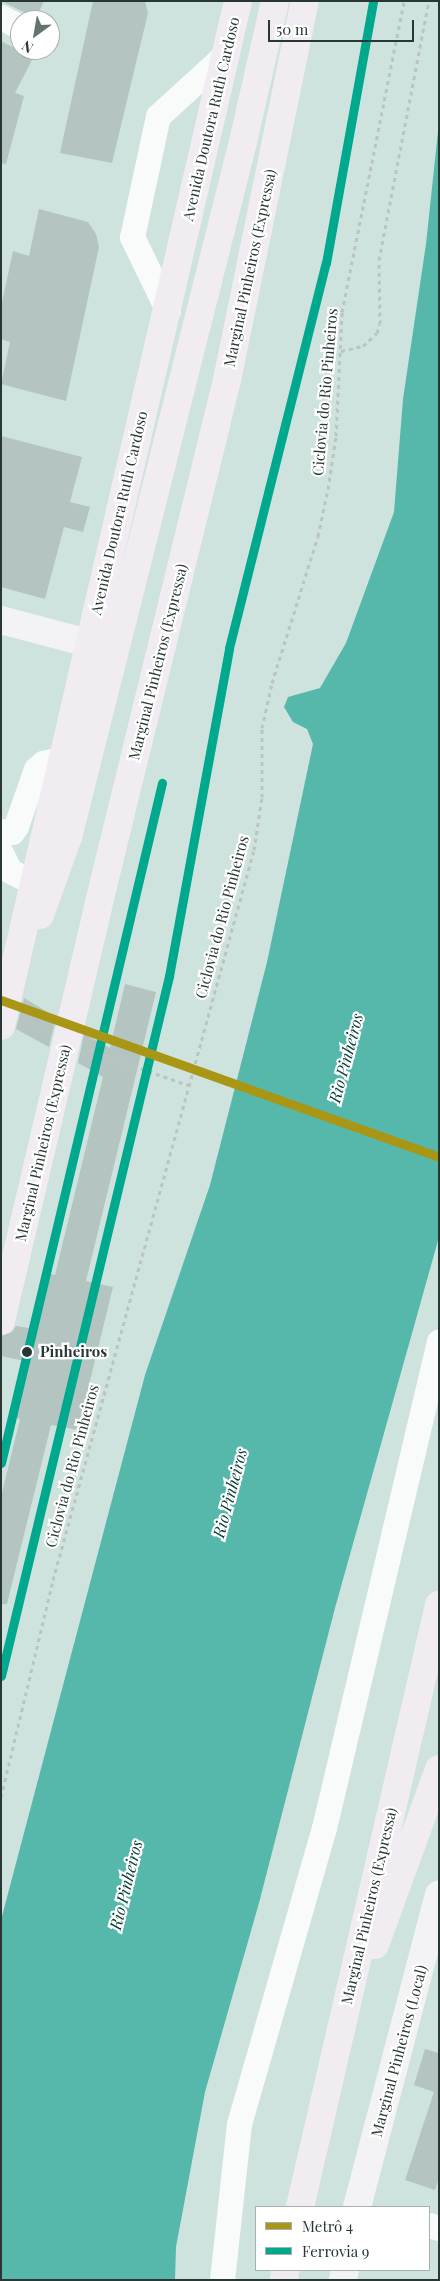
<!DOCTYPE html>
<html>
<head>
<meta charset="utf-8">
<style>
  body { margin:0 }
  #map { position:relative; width:440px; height:2281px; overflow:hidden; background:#cfe3de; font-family:"Playfair Display",serif }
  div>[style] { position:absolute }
  .water>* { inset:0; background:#56b8aa }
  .building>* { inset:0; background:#b4c4c0 }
  .path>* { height:3px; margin-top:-1.5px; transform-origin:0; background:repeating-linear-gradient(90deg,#bcc4c2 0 4px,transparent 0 8px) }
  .minor>* { height:25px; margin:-12.5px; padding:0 12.5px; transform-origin:12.5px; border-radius:12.5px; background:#f8fbfa }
  .major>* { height:28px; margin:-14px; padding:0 14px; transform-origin:14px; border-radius:14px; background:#f3f2f5 }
  .highway>* { height:28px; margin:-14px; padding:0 14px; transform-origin:14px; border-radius:14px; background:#f0ecf2 }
  .rail-1>* { height:9px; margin:-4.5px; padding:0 4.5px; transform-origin:4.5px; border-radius:4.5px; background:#00a88e }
  .metro-1>* { height:9px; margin:-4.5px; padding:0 4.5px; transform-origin:4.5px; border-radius:4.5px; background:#a99615 }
  .dots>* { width:14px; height:14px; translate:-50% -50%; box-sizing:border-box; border:2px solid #fff; border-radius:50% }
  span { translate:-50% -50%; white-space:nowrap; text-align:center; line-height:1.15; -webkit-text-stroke:4.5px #fff; paint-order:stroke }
  .street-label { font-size:15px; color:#293734 }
  .stop-label { font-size:15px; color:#293734; font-weight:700 }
  .left { translate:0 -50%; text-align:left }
  .water-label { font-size:16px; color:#013b33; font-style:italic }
  .frame { position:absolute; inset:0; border:2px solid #293734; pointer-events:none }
  .legend { position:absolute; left:255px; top:2206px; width:175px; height:65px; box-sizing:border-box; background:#fff; border:1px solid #a9afae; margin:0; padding:6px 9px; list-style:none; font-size:15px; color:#293734 }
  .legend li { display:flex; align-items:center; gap:10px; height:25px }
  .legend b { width:25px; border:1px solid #a9afae }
  .north { position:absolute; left:10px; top:10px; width:50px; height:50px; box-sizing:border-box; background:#fff; border:1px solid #a9afae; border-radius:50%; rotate:212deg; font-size:14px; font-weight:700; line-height:20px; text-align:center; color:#293734 }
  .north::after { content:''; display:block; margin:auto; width:18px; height:22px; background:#637370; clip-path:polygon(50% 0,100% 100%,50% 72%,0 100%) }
  .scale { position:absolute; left:268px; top:20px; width:146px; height:22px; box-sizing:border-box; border:2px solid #293734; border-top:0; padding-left:6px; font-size:15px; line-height:18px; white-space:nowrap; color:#293734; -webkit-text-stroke:4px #fff; paint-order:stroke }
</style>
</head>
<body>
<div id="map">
  <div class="water">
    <div style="clip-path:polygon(439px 122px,439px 1237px,335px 1608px,259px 1903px,205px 2092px,176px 2247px,175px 2280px,1px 2280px,1px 1920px,145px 1375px,210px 1185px,267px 962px,313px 744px,307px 729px,293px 722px,284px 707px,288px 697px,320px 688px,346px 643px,394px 512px,403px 399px,426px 244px)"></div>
  </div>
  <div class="building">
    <div style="clip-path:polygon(1px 1px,44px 1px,36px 18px)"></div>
    <div style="clip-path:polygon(93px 1px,145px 1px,148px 13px,112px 163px,60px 153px)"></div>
    <div style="clip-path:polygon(1px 41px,33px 58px,15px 93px,24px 96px,6px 164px,1px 163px)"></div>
    <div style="clip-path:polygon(39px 209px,88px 222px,96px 234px,99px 247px,66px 401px,1px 384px,10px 342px,1px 339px,1px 307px,13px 251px,29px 256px)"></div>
    <div style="clip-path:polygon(1px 436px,82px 457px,70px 502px,90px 507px,83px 532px,64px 527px,45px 599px,1px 587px)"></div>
    <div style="clip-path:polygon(125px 984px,156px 992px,86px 1281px,113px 1287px,78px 1430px,51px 1425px,7px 1604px,1px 1604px,1px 1497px,20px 1419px,11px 1417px,25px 1361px,1px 1356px,1px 1336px,12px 1332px,16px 1326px,29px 1328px,43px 1272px,55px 1275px,103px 1077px,78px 1063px,84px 1034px,110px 1048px)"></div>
    <div style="clip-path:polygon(24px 998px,56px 1017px,49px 1047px,16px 1029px)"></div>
    <div style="clip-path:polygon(425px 2049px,439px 2053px,439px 2178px,435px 2190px,405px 2180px,434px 2092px,414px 2085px)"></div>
  </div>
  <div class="path">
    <div style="left:341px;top:351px;width:23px;rotate:-13deg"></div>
    <div style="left:363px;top:346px;width:19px;rotate:-43deg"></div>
    <div style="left:377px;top:333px;width:9px;rotate:-72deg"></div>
    <div style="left:380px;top:324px;width:64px;rotate:-90.9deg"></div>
    <div style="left:379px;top:260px;width:264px;rotate:-79.1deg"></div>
    <div style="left:24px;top:1019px;width:25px;rotate:27deg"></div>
    <div style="left:88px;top:1050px;width:106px;rotate:19.3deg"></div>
    <div style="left:1px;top:1797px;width:223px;rotate:-76.5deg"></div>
    <div style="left:53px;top:1580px;width:757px;rotate:-74.61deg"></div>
    <div style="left:254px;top:850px;width:54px;rotate:-81.4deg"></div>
    <div style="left:262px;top:797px;width:69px;rotate:-90deg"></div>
    <div style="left:262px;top:728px;width:46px;rotate:-77.5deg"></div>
    <div style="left:272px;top:683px;width:154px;rotate:-72.6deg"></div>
    <div style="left:318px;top:536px;width:48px;rotate:-78deg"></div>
    <div style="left:328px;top:489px;width:54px;rotate:-81.4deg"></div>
    <div style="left:336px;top:436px;width:124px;rotate:-87.2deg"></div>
    <div style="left:342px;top:312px;width:317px;rotate:-78.7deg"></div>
  </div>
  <div class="minor">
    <div style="left:1px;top:17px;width:21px;rotate:28deg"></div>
    <div style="left:168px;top:311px;width:82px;rotate:-115.9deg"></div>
    <div style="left:132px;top:237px;width:124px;rotate:-77.9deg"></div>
    <div style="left:158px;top:116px;width:93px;rotate:-42.4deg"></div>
    <div style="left:1px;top:831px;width:11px;rotate:5deg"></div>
    <div style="left:12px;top:832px;width:7px;rotate:-56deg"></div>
    <div style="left:16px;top:826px;width:60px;rotate:-70.7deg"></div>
    <div style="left:36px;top:769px;width:9px;rotate:-41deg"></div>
    <div style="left:43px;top:763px;width:18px;rotate:-13deg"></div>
    <div style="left:1px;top:853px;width:20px;rotate:63deg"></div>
    <div style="left:10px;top:871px;width:25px;rotate:26deg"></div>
    <div style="left:429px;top:2225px;width:10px;rotate:17deg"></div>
    <div style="left:222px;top:2280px;width:157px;rotate:-83.8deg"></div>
    <div style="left:239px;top:2124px;width:308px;rotate:-74deg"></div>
    <div style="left:324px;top:1828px;width:500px;rotate:-76.71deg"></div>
  </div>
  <div class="major">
    <div style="left:1px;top:620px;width:90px;rotate:14.8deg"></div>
    <div style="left:357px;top:2207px;width:323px;rotate:-75.3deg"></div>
    <div style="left:343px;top:2280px;width:10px;rotate:-79deg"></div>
  </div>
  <div class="highway">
    <div style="left:40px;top:915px;width:83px;rotate:-70.3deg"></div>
    <div style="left:68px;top:837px;width:717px;rotate:-75.87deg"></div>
    <div style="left:243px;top:142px;width:145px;rotate:-77.2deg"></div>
    <div style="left:1px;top:1026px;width:1052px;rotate:-76.98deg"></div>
    <div style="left:1px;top:1321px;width:447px;rotate:-76.8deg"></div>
    <div style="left:103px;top:886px;width:521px;rotate:-76.23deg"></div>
    <div style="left:227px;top:380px;width:387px;rotate:-78.4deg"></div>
    <div style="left:375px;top:1945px;width:187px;rotate:-70deg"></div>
    <div style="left:300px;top:2207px;width:618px;rotate:-77deg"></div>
    <div style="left:284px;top:2280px;width:10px;rotate:-84deg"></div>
  </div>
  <div class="rail-1">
    <div style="left:1px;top:1463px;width:699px;rotate:-76.68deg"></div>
    <div style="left:1px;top:1676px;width:720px;rotate:-76.5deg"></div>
    <div style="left:169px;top:976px;width:333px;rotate:-79.6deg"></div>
    <div style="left:229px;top:648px;width:397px;rotate:-75.9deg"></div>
    <div style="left:326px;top:263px;width:266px;rotate:-79.8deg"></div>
  </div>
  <div class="metro-1">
    <div style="left:1px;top:1000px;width:465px;rotate:19.7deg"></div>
  </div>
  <div class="dots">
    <div style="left:27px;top:1352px;background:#293734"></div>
  </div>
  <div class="street-label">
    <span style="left:211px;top:119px;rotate:-77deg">Avenida Doutora Ruth Cardoso</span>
    <span style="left:250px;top:268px;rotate:-78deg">Marginal Pinheiros (Expressa)</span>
    <span style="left:325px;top:392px;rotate:-85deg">Ciclovia do Rio Pinheiros</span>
    <span style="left:119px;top:513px;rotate:-77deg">Avenida Doutora Ruth Cardoso</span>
    <span style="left:158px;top:662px;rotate:-76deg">Marginal Pinheiros (Expressa)</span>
    <span style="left:222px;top:917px;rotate:-75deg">Ciclovia do Rio Pinheiros</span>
    <span style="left:43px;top:1143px;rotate:-77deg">Marginal Pinheiros (Expressa)</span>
    <span style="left:72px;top:1466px;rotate:-75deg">Ciclovia do Rio Pinheiros</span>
    <span style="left:369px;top:1906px;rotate:-77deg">Marginal Pinheiros (Expressa)</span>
    <span style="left:399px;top:2051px;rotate:-75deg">Marginal Pinheiros (Local)</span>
  </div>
  <div class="stop-label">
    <span class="left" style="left:40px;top:1352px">Pinheiros</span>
  </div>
  <div class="water-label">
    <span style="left:346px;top:1058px;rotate:-75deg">Rio Pinheiros</span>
    <span style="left:230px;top:1493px;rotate:-75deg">Rio Pinheiros</span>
    <span style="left:126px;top:1885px;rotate:-76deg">Rio Pinheiros</span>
  </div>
  <div class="frame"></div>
  <ul class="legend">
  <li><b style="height:6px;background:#a99615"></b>Metrô 4</li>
  <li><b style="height:6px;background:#00a88e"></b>Ferrovia 9</li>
  </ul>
  <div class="north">N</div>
  <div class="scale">50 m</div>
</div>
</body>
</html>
